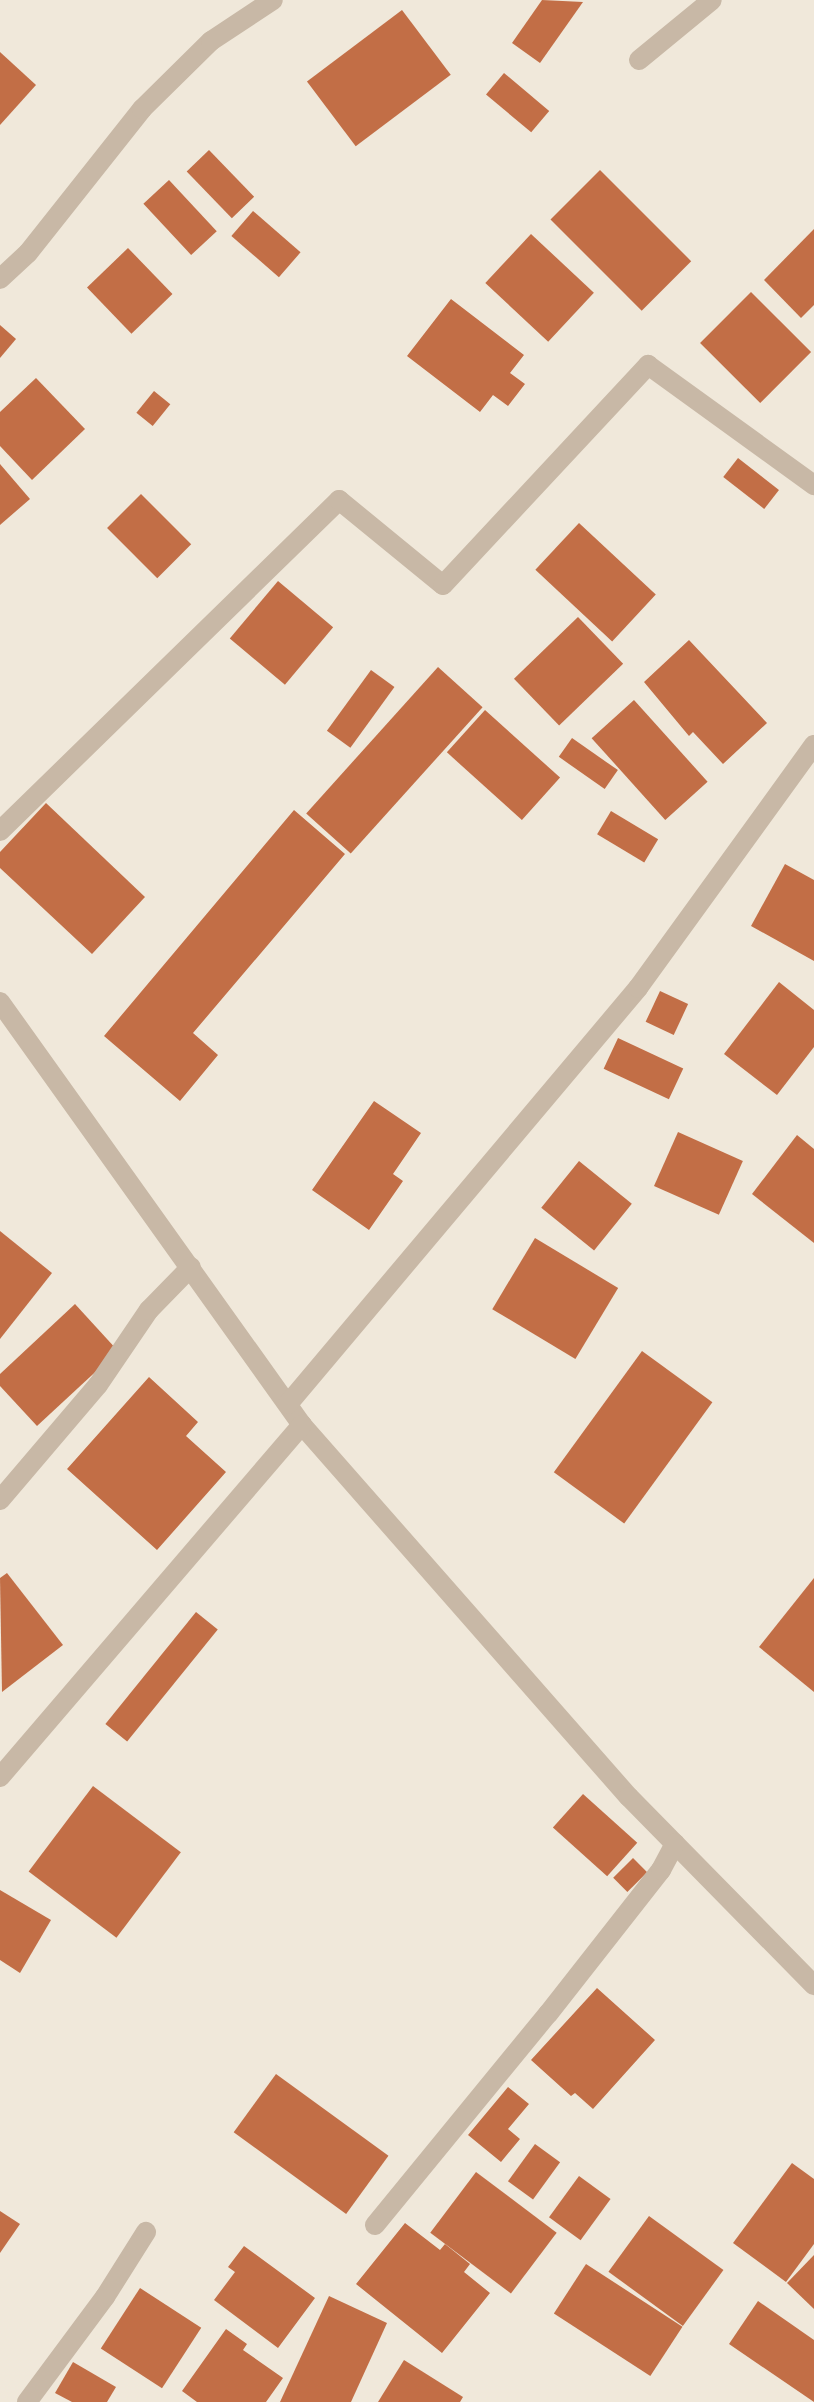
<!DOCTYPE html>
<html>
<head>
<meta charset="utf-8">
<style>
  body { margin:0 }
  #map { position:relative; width:814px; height:2402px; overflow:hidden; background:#f0e8da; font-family:"Open Sans",sans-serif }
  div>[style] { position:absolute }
  .building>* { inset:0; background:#c26e46; transform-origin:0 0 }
  .street>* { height:20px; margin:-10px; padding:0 10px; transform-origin:10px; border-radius:10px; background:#c8b8a6 }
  span { translate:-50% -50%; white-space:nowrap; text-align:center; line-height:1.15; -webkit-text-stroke:6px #f8f1e6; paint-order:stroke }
</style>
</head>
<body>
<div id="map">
  <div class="building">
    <div style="clip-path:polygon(542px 0,583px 2px,540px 63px,512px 43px)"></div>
    <div style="left:402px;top:10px;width:81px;height:119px;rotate:53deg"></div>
    <div style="clip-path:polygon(0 52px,36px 85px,0 125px)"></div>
    <div style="left:504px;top:73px;width:59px;height:28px;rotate:40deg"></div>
    <div style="left:209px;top:150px;width:65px;height:31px;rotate:46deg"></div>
    <div style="left:600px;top:170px;width:129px;height:70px;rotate:45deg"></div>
    <div style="left:169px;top:180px;width:70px;height:35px;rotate:47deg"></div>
    <div style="left:253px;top:211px;width:63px;height:33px;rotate:41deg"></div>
    <div style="clip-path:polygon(814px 229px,814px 305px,801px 318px,764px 280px)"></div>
    <div style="left:531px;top:234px;width:86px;height:67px;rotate:43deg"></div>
    <div style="left:128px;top:248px;width:64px;height:57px;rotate:46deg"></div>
    <div style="left:751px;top:292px;width:85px;height:72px;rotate:45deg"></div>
    <div style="clip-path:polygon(451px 299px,524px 355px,510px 373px,525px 384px,508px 406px,493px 395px,480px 412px,407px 356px)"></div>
    <div style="clip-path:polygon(0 325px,16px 339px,0 358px)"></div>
    <div style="clip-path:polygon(36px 378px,85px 429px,32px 480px,0 446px,0 412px)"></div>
    <div style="left:154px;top:391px;width:21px;height:28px;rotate:39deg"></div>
    <div style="left:738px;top:458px;width:52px;height:24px;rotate:38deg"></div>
    <div style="clip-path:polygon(0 464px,30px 499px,0 525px)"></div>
    <div style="left:141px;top:494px;width:71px;height:48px;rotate:45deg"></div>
    <div style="left:579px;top:523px;width:105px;height:64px;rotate:43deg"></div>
    <div style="left:278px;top:581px;width:72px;height:75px;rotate:40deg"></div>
    <div style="left:578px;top:617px;width:65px;height:89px;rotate:46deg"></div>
    <div style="clip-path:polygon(689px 640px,767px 723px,723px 764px,693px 732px,689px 736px,644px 682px)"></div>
    <div style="left:438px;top:667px;width:60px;height:197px;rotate:42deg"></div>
    <div style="left:371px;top:670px;width:29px;height:75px;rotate:36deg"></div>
    <div style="left:634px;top:700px;width:110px;height:57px;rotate:48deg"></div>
    <div style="left:485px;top:710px;width:101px;height:57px;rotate:42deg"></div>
    <div style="left:572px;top:738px;width:56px;height:23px;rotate:35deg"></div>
    <div style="clip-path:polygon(46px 803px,145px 897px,92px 954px,0 868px,0 852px)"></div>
    <div style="clip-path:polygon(294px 810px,345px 854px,193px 1033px,218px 1055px,180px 1101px,104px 1036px)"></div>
    <div style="left:611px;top:811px;width:55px;height:27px;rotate:31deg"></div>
    <div style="clip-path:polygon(785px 864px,814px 880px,814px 961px,751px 926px)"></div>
    <div style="clip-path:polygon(779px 982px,814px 1010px,814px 1047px,777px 1095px,724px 1054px)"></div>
    <div style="left:660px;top:991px;width:31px;height:34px;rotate:25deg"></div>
    <div style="left:618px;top:1038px;width:72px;height:34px;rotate:25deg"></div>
    <div style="clip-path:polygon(374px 1101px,421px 1133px,393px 1174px,403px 1181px,369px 1230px,312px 1190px)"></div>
    <div style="left:678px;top:1132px;width:71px;height:59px;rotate:24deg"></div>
    <div style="clip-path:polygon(797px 1135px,814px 1149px,814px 1243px,752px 1194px)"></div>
    <div style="left:579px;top:1161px;width:68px;height:60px;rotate:39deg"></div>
    <div style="clip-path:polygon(0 1231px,52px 1273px,0 1339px)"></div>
    <div style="left:535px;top:1238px;width:97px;height:83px;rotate:31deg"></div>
    <div style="clip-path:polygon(75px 1304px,118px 1351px,37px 1426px,0 1386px,0 1374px)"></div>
    <div style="left:642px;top:1351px;width:87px;height:150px;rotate:36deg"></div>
    <div style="clip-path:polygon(149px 1377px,198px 1422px,186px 1436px,226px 1472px,157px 1550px,67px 1469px)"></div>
    <div style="clip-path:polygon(7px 1573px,63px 1645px,2px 1692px,0 1578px)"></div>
    <div style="clip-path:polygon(814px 1578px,814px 1692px,759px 1647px)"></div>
    <div style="left:196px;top:1612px;width:28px;height:144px;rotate:39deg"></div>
    <div style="left:93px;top:1786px;width:110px;height:107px;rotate:37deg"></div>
    <div style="left:583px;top:1794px;width:73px;height:45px;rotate:42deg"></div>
    <div style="left:633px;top:1858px;width:20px;height:28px;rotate:45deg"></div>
    <div style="clip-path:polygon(0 1890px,51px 1920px,20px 1973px,0 1960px)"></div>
    <div style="clip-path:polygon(597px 1988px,655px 2040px,593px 2109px,575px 2093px,571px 2096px,531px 2060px)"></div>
    <div style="left:276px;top:2074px;width:139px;height:72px;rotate:36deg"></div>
    <div style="clip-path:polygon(508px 2087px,529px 2104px,508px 2129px,520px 2139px,501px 2162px,468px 2135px)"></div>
    <div style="left:535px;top:2144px;width:31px;height:46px;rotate:36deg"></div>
    <div style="clip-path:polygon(792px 2163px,814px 2179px,814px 2244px,786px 2282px,733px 2243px)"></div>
    <div style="left:476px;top:2172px;width:101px;height:76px;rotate:37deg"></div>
    <div style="left:579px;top:2176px;width:39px;height:51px;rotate:36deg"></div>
    <div style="clip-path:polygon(0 2211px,20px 2224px,0 2253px)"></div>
    <div style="left:649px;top:2216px;width:92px;height:69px;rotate:36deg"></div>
    <div style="clip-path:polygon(405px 2223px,440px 2250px,445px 2244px,470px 2264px,464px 2272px,490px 2293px,442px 2353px,356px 2284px)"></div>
    <div style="clip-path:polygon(244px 2246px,315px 2298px,278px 2348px,214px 2300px,235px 2272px,228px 2267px)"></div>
    <div style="clip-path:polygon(814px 2255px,814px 2309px,787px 2283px)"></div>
    <div style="left:586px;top:2264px;width:115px;height:59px;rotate:33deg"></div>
    <div style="left:140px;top:2288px;width:73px;height:72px;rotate:33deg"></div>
    <div style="clip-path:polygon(329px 2296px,387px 2323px,351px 2402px,280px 2402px)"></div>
    <div style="clip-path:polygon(758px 2301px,814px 2340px,814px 2402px,729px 2344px)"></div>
    <div style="clip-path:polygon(226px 2329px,247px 2344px,243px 2350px,283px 2378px,266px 2402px,197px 2402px,182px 2391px)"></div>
    <div style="clip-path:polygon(404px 2360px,463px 2397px,460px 2402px,378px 2402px)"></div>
    <div style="clip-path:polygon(73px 2362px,116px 2387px,107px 2402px,72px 2402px,55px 2393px)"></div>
  </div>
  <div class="street">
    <div style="left:639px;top:60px;width:94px;rotate:-39.4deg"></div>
    <div style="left:0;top:279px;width:38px;rotate:-43deg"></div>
    <div style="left:28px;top:253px;width:184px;rotate:-51.6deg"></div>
    <div style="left:142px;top:109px;width:97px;rotate:-44.6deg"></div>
    <div style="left:211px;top:41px;width:74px;rotate:-33.5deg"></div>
    <div style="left:0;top:831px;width:474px;rotate:-44.3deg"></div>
    <div style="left:339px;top:500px;width:134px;rotate:39.3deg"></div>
    <div style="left:443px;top:585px;width:301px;rotate:-47deg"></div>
    <div style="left:648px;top:365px;width:205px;rotate:35.9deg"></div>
    <div style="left:0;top:1002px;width:520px;rotate:54.48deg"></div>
    <div style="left:302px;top:1425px;width:495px;rotate:48.7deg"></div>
    <div style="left:629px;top:1797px;width:264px;rotate:45.5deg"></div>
    <div style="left:288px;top:1404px;width:544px;rotate:-49.92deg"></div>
    <div style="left:638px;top:988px;width:300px;rotate:-54.1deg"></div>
    <div style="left:0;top:1500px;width:151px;rotate:-49.6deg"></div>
    <div style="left:98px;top:1385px;width:91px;rotate:-55.8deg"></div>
    <div style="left:149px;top:1310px;width:60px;rotate:-45.7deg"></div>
    <div style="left:0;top:1777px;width:464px;rotate:-49.4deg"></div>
    <div style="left:375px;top:2225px;width:273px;rotate:-50.7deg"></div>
    <div style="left:548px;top:2014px;width:183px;rotate:-51.9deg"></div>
    <div style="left:661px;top:1870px;width:30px;rotate:-62deg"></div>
    <div style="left:27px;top:2402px;width:131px;rotate:-53.4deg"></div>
    <div style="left:105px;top:2297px;width:77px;rotate:-57.8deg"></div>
  </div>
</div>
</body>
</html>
